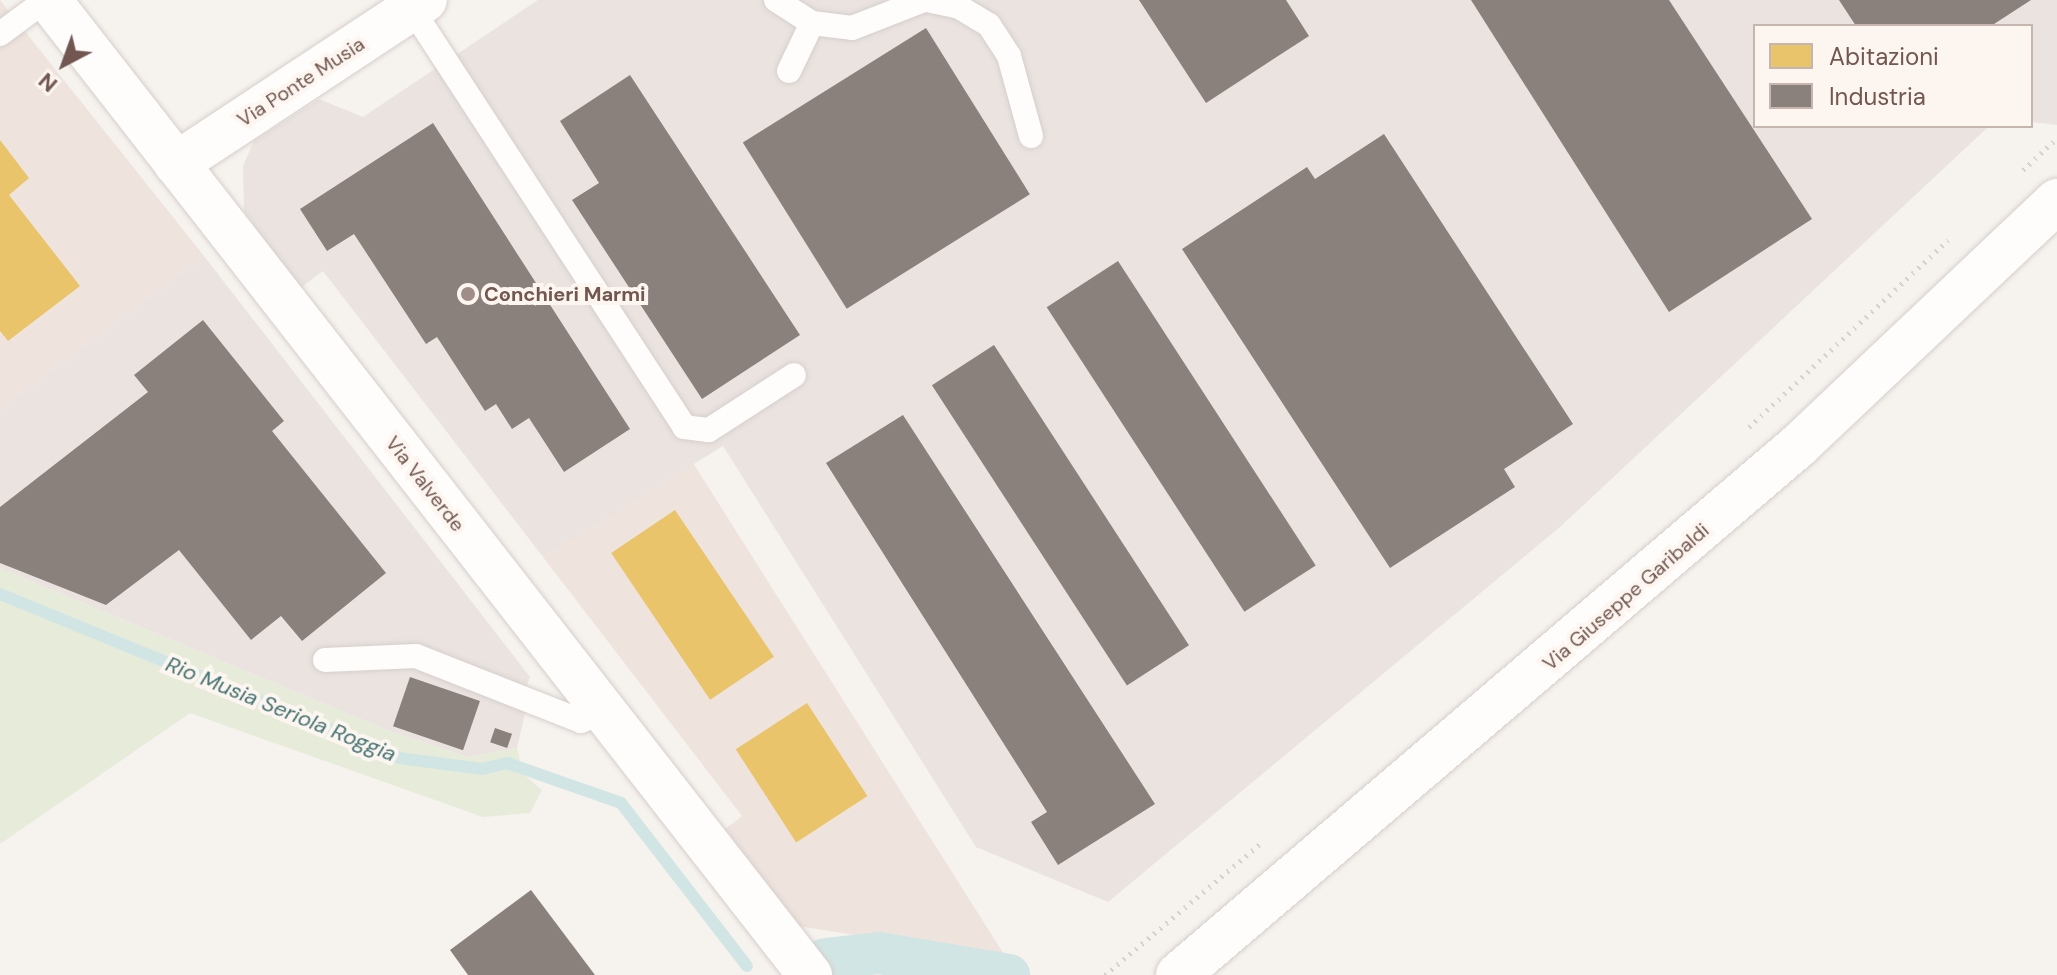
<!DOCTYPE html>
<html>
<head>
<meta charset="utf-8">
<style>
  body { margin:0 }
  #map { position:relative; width:2057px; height:975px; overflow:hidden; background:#f6f2ee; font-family:"DM Sans",sans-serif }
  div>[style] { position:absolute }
  .residential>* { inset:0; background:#eee3dd }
  .industrial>* { inset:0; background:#eae3e0 }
  .green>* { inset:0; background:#e7ebda }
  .homes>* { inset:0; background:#e9c46a; transform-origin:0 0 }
  .industry>* { inset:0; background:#8a817c; transform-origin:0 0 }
  .stream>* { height:12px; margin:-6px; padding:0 6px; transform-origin:6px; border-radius:6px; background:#d1e6e4 }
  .canal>* { height:42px; margin:-21px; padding:0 21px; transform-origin:21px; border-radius:21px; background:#d1e6e4 }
  .path>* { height:5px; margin-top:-2.5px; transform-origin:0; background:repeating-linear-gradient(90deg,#d9d1d0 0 2px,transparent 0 8px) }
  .roads { filter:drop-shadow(0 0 2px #d6cfcc) drop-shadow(0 0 2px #d6cfcc) }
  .service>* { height:24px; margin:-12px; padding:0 12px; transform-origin:12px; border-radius:12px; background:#fefdfc }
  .minor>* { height:44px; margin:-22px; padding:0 22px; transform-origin:22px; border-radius:22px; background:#fefdfc }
  .tertiary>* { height:44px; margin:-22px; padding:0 22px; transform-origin:22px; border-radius:22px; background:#fefdfc }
  .dots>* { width:22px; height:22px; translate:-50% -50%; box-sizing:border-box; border:4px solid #fdf6f0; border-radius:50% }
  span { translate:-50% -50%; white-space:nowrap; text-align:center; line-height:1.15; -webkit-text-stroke:8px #fdf6f0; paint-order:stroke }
  .street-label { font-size:20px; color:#725751 }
  .poi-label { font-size:20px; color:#725751; font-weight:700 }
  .left { translate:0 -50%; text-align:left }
  .water-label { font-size:22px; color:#467574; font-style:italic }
  .legend { position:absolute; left:1753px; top:24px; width:280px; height:104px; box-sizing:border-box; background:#fdf6f0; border:2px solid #c5b6b0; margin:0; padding:10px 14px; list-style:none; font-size:24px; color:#725751 }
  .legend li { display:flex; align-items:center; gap:16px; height:40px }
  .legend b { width:40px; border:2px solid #c5b6b0 }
  .north { position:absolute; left:24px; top:24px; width:80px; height:80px; -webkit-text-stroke:6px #fdf6f0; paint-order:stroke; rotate:221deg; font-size:22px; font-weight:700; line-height:32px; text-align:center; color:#725751 }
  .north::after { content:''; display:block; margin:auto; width:28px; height:36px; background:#725751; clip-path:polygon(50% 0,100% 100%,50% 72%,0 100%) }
</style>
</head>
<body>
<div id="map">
  <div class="residential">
    <div style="clip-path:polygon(0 0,204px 256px,0 409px)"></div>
    <div style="clip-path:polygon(693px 463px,1007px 959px,791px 925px,719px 834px,742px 816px,543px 557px)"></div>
  </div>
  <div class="industrial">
    <div style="clip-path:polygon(538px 0,2057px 0,2057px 125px,2031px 122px,2031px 26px,1755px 26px,1755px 126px,1999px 126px,1987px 128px,1560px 527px,1108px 902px,976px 847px,723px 446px,543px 557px,323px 271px,299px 289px,244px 211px,243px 166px,254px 141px,319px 99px,363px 117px)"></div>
    <div style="clip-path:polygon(204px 256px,530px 677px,519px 706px,526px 709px,517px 748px,468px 757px,387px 730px,0 568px,0 409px)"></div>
  </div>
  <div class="green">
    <div style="clip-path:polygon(0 568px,387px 730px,468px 757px,517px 748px,523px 774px,542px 790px,530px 813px,483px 817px,190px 713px,0 844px)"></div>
    <div style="clip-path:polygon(856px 964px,889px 966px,959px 975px,825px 970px)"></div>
  </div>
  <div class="homes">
    <div style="clip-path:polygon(0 140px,29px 178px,9px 195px,80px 286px,8px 341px,0 331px)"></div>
    <div style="left:675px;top:510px;width:177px;height:77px;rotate:56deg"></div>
    <div style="left:807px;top:703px;width:111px;height:85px;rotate:57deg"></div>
  </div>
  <div class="industry">
    <div style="clip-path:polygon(1139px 0,1286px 0,1309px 36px,1206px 103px)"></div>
    <div style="clip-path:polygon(1471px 0,1669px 0,1812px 219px,1669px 312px)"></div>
    <div style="clip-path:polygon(1839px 0,2031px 0,1991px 26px,1856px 26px)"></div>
    <div style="left:926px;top:28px;width:196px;height:216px;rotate:58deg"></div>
    <div style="clip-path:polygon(630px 75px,800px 335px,702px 399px,572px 200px,599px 183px,560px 121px)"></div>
    <div style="clip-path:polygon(433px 123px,630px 429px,564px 472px,529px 418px,512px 429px,496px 404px,485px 411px,437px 337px,426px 344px,354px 234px,327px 251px,300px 209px)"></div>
    <div style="clip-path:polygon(1384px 134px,1573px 424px,1504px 469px,1515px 487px,1390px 568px,1182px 249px,1307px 167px,1315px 179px)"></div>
    <div style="left:1118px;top:261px;width:363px;height:85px;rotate:57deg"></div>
    <div style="clip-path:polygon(203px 320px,284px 421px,272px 431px,386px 573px,302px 641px,281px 616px,251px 640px,179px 550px,106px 605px,0 563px,0 507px,148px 392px,134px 375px)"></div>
    <div style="left:994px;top:345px;width:358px;height:74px;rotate:57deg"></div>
    <div style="clip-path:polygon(903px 415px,1155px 804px,1058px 865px,1031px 822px,1047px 812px,826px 463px)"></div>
    <div style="left:410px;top:677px;width:74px;height:52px;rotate:19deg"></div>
    <div style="left:495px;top:728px;width:18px;height:15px;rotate:19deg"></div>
    <div style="clip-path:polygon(531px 890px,595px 975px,468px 975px,450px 950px)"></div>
  </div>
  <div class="stream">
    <div style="left:0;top:594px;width:431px;rotate:22.3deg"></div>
    <div style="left:399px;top:758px;width:84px;rotate:7.5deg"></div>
    <div style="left:482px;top:769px;width:26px;rotate:-13deg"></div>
    <div style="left:507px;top:763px;width:121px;rotate:19.3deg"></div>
    <div style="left:621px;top:803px;width:206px;rotate:52.3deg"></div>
  </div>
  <div class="canal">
    <div style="left:825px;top:959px;width:54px;rotate:-6.3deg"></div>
    <div style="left:879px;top:953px;width:132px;rotate:9.6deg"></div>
  </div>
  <div class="path">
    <div style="left:2023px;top:170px;width:47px;rotate:-43.3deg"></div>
    <div style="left:1749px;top:427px;width:273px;rotate:-43.2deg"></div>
    <div style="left:1105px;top:975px;width:203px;rotate:-40.2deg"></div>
  </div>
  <div class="roads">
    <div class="service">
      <div style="left:776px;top:0;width:43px;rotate:32.6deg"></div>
      <div style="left:812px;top:23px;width:40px;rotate:7.1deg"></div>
      <div style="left:852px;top:28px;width:77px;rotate:-21.3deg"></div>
      <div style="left:927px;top:0;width:33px;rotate:12deg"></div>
      <div style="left:959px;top:7px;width:35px;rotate:31deg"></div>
      <div style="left:989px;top:25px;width:37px;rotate:57deg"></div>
      <div style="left:1009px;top:56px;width:83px;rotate:74.6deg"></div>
      <div style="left:412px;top:9px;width:499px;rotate:56.9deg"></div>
      <div style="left:684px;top:427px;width:25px;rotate:7deg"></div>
      <div style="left:709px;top:430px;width:101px;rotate:-32.9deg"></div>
      <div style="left:0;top:34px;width:57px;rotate:-36.5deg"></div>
      <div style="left:789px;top:71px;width:53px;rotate:-64.4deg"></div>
      <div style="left:325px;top:660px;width:91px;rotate:-2.5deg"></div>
      <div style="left:416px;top:656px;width:177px;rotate:21.5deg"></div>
      <div style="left:581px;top:721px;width:23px;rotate:-23deg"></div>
    </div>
    <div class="minor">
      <div style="left:49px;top:0;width:1237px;rotate:52.03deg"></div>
      <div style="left:176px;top:164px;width:298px;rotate:-33.4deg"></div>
    </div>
    <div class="tertiary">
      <div style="left:1178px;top:975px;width:815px;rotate:-40.47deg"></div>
      <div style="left:1798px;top:446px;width:357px;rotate:-43.4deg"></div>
    </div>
  </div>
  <div class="dots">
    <div style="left:468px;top:294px;background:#a08d88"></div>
  </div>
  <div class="street-label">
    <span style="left:301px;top:82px;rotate:-33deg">Via Ponte Musia</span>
    <span style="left:425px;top:484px;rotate:52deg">Via Valverde</span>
    <span style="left:1626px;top:597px;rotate:-41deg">Via Giuseppe Garibaldi</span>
  </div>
  <div class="poi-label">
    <span class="left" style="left:484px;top:294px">Conchieri Marmi</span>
  </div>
  <div class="water-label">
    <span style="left:281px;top:709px;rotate:22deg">Rio Musia Seriola Roggia</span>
  </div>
  <ul class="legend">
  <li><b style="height:22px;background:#e9c46a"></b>Abitazioni</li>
  <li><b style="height:22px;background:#8a817c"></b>Industria</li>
  </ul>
  <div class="north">N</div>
</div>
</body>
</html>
